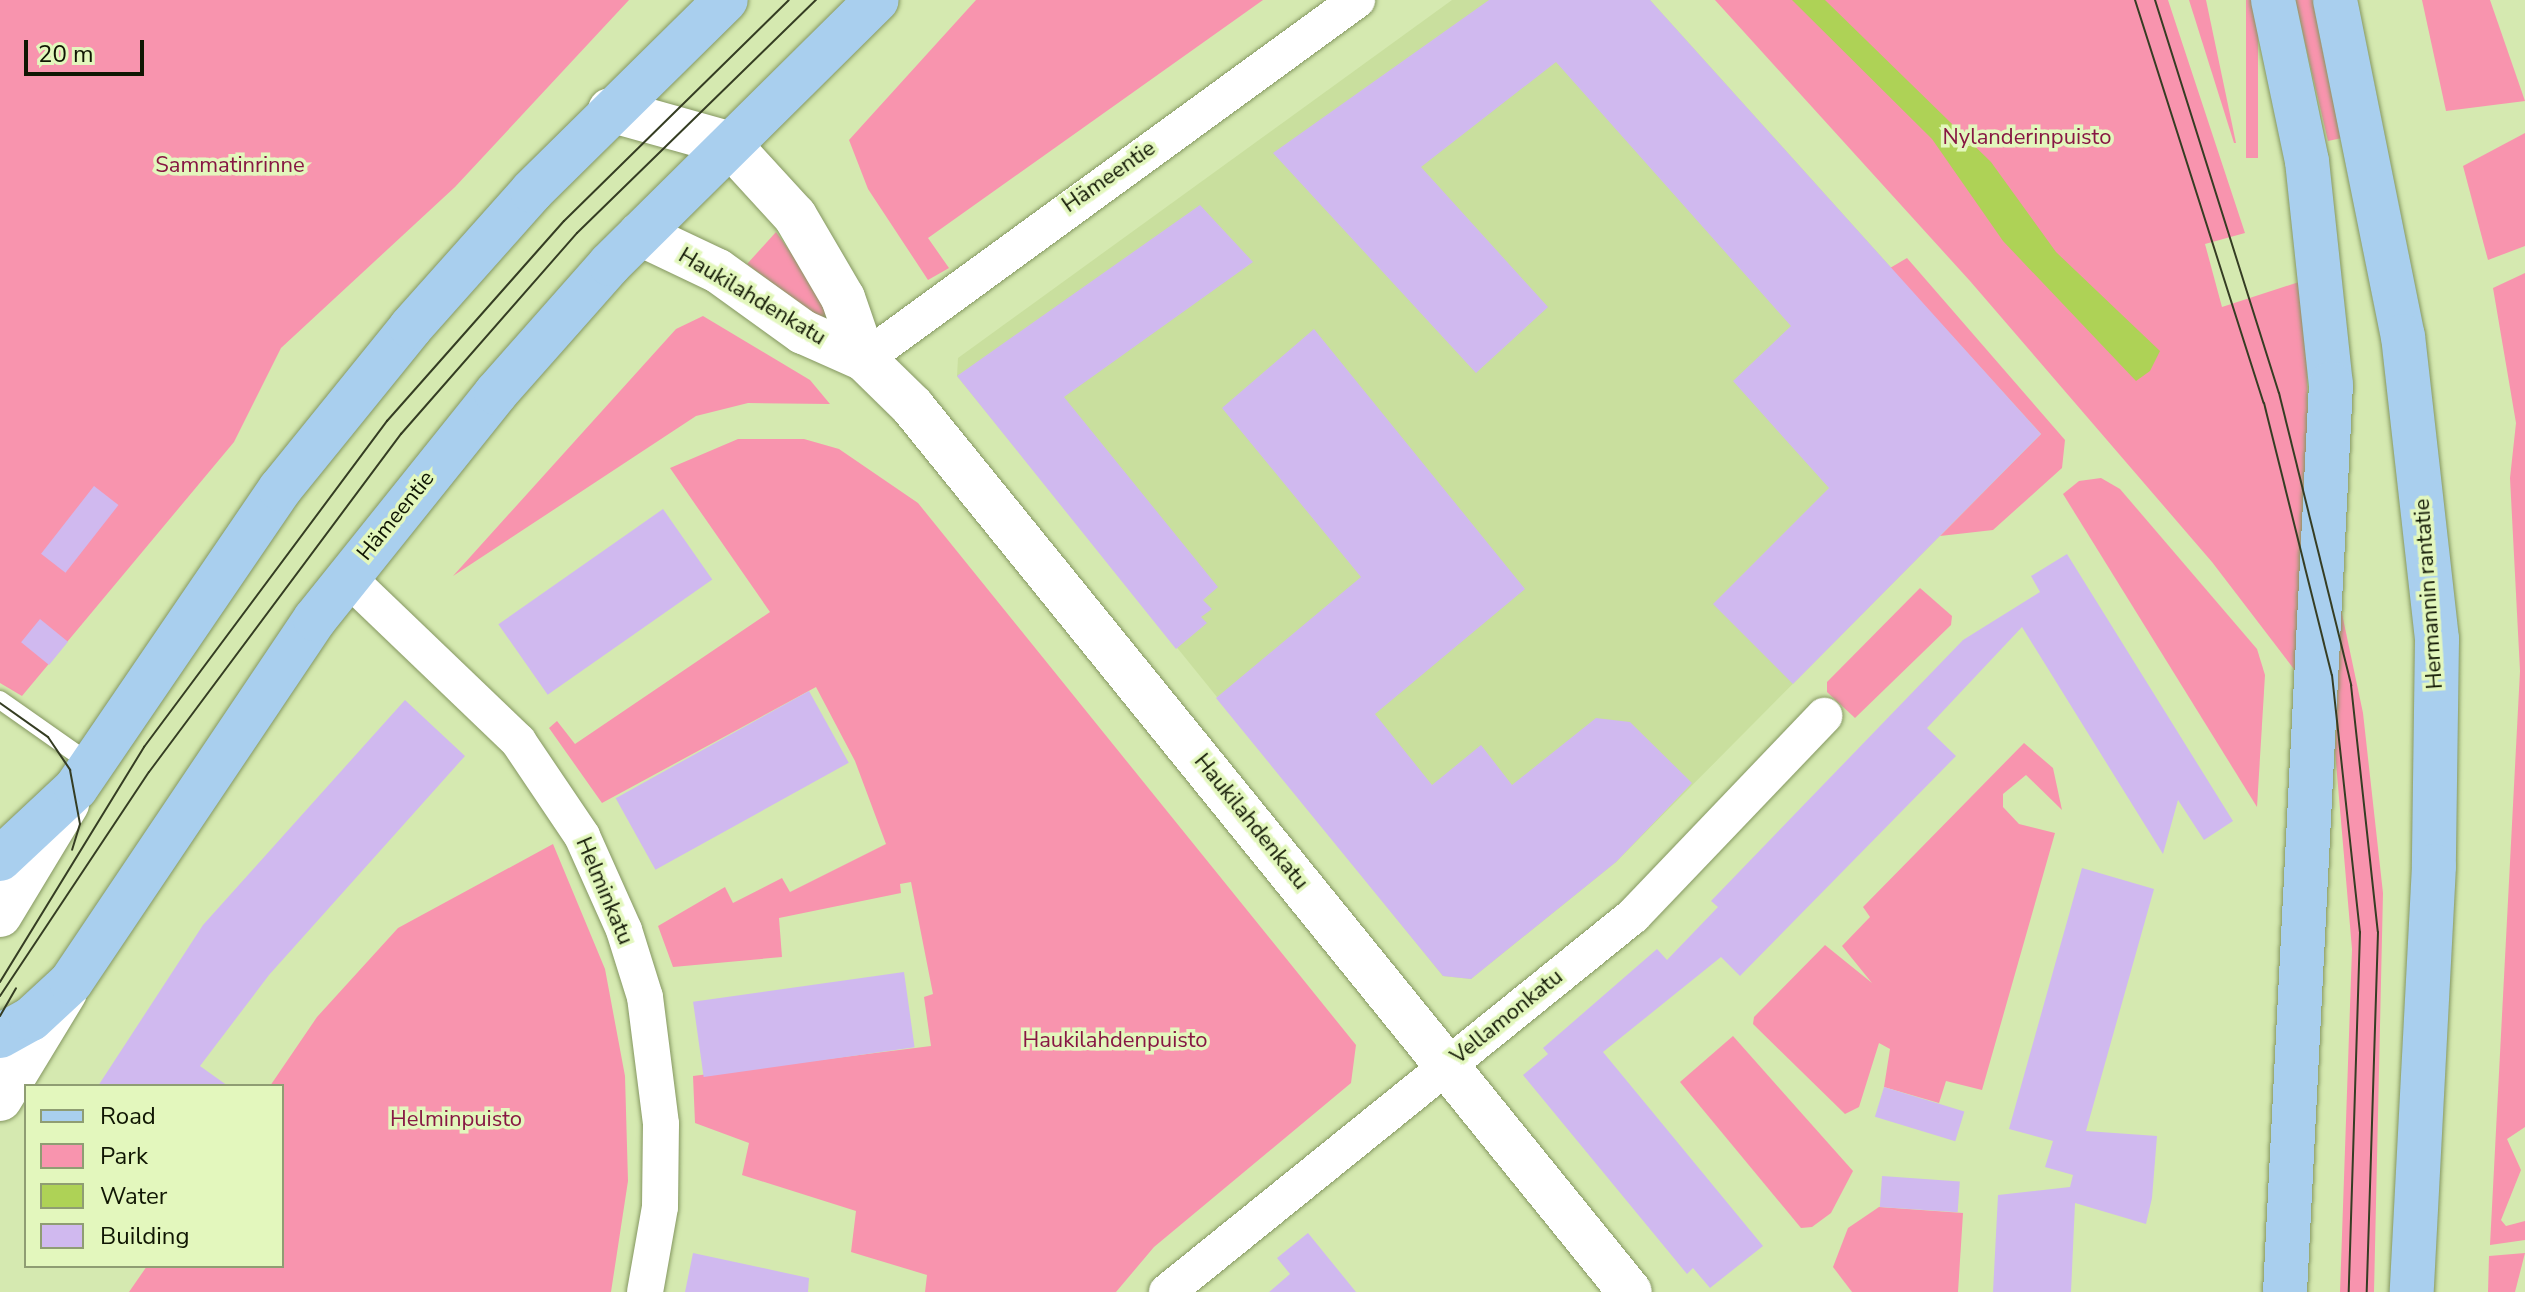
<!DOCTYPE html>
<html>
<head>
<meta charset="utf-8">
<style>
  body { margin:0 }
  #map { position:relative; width:2525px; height:1292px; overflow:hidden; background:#d5e9b0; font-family:"Nunito Sans",sans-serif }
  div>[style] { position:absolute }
  .built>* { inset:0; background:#c9df9e }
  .green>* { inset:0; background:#f894ae; transform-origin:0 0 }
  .water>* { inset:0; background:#aed256 }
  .building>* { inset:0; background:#d0b9ef; transform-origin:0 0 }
  .roads { filter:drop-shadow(0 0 2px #859761) drop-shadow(0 0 2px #859761) }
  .service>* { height:18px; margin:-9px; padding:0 9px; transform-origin:9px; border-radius:9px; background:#fff }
  .minor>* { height:36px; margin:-18px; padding:0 18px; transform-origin:18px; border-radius:18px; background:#fff }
  .tertiary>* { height:44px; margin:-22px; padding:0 22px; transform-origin:22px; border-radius:22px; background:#fff }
  .secondary>* { height:44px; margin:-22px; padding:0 22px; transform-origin:22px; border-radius:22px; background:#fff }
  .primary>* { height:44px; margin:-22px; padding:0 22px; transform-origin:22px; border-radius:22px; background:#a9cfee }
  .tram>* { height:2px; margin:-1px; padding:0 1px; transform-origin:1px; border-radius:1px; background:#353d23 }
  span { translate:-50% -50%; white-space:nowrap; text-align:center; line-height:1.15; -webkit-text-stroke:7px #e3f7bd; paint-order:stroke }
  .park-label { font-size:22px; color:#871743 }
  .street-label { font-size:22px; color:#101603 }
  .legend { position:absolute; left:24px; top:1084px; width:260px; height:184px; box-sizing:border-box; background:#e3f7bd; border:2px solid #8f9d73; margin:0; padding:10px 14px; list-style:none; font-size:24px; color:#101603 }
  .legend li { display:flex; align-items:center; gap:16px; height:40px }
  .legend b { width:40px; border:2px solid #8f9d73 }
  .scale { position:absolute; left:24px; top:40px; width:120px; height:36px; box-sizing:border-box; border:4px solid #101603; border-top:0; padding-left:10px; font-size:24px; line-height:28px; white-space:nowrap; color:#101603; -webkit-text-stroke:6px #e3f7bd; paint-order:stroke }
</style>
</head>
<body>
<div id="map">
  <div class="built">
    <div style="clip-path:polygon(1452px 0,1650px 0,2041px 434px,1616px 862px,1471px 979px,1443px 976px,957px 376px,958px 358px)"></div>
  </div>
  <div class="green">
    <div style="clip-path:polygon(0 0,629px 0,455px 187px,281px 348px,234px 442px,22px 696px,0 683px)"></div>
    <div style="clip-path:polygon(976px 0,1263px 0,928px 238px,949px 268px,928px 280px,868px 189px,849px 140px)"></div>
    <div style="clip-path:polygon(1715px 0,2168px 0,2245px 233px,2205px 244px,2222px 307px,2299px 282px,2307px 341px,2308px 457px,2297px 673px,2212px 562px,1970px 281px)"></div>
    <div style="clip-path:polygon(2189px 0,2206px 0,2236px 143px,2234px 143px)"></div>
    <div style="left:2246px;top:0;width:12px;height:158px"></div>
    <div style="clip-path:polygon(2295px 0,2314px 0,2342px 138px,2328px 141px)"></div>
    <div style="clip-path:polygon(2422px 0,2490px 0,2525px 101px,2446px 111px)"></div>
    <div style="clip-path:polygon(2525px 133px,2525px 246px,2488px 260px,2463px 166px)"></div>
    <div style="clip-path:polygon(776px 232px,835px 314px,825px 323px,747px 264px)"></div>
    <div style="clip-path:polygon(1907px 258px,2065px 440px,2062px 468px,1993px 530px,1940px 536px,2041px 434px,1890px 268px)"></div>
    <div style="clip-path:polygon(2525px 273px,2525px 1127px,2507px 1139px,2521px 1170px,2501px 1220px,2506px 1226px,2525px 1221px,2525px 1240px,2490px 1245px,2520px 671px,2510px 478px,2516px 423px,2493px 288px)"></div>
    <div style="clip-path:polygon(703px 316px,810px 380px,830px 404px,748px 403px,696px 416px,453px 576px,676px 329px)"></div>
    <div style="clip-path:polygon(738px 439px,804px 439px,839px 449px,918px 503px,1356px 1045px,1351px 1083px,1154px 1247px,1116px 1292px,925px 1292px,927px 1275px,851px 1252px,856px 1211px,742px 1175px,749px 1143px,695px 1123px,693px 1076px,931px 1046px,924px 997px,933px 994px,911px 882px,900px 884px,901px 893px,779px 918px,782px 957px,673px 967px,658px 926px,725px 887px,733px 903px,782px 878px,790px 892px,886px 844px,855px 761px,816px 687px,602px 803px,549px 728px,557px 721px,575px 744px,770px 612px,670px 468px)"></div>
    <div style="clip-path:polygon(2101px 478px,2120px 489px,2257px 649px,2265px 675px,2257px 807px,2063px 494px,2079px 481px)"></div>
    <div style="clip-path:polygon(1920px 588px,1952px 616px,1951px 625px,1855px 718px,1827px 692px,1827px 682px)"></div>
    <div style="clip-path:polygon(2341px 609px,2363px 713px,2383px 893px,2374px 1292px,2340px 1292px,2352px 949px,2335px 751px)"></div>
    <div style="clip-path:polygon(2024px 743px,2053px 768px,2062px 810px,2026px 775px,2003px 794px,2003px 807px,2019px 824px,2055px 833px,1982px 1090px,1946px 1081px,1939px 1103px,1884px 1087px,1890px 1049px,1879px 1043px,1859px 1107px,1845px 1114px,1753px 1024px,1754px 1017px,1825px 945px,1872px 983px,1842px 946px,1870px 917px,1863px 907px)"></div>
    <div style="clip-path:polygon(553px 844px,605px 969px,625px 1076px,628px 1181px,611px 1292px,129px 1292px,147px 1266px,282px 1266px,282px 1086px,270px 1086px,317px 1017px,398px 928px)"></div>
    <div style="clip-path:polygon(1733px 1036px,1853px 1171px,1831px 1213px,1812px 1227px,1801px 1228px,1680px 1082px)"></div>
    <div style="clip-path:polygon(1879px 1207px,1963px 1213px,1958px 1292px,1852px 1292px,1833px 1267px,1848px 1228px)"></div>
    <div style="clip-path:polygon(2525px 1253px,2515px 1292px,2488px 1292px,2489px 1256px)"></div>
  </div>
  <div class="water">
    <div style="clip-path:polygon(1792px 0,1825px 0,1991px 162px,2056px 252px,2160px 351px,2150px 371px,2136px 381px,2003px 241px,1932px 139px)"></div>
  </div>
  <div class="building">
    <div style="clip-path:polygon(1489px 0,1650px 0,2041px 434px,1793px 684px,1713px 604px,1829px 488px,1733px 381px,1791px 326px,1556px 62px,1421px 167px,1548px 307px,1476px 373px,1273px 153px)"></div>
    <div style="clip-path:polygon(1200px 205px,1253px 262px,1064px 397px,1218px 587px,1203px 600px,1212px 609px,1201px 617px,1207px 623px,1176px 649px,957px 376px)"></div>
    <div style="clip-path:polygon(1314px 329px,1525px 589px,1375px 714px,1432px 785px,1481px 745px,1512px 785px,1596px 718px,1630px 722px,1692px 783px,1616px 862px,1471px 979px,1443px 976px,1216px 698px,1361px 577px,1222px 408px)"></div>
    <div style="left:94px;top:486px;width:31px;height:86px;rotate:38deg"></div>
    <div style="left:663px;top:509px;width:86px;height:201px;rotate:55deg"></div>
    <div style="clip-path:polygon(2067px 554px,2233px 821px,2204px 840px,2178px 800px,2163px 854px,2022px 627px,1927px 728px,1956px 756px,1740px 976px,1721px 957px,1603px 1052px,1763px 1246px,1710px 1288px,1693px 1268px,1687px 1274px,1523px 1075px,1548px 1054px,1543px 1048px,1657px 949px,1667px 960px,1718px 907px,1711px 901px,1963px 640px,2040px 592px,2031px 576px)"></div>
    <div style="left:40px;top:619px;width:36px;height:30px;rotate:39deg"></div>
    <div style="left:809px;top:691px;width:82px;height:221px;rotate:61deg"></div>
    <div style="clip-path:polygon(405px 700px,465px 756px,269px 975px,200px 1066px,228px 1086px,98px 1086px,203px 925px)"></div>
    <div style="clip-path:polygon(2082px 868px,2154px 889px,2086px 1131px,2157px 1136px,2152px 1198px,2146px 1224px,2075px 1203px,2071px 1292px,1993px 1292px,1998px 1195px,2070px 1187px,2073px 1175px,2045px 1167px,2053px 1141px,2009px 1129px)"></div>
    <div style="left:904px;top:972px;width:76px;height:213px;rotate:82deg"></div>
    <div style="left:1884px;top:1087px;width:84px;height:31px;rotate:17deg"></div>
    <div style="left:1882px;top:1176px;width:78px;height:31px;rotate:4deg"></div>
    <div style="clip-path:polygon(1308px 1233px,1356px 1292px,1269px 1292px,1290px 1274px,1277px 1258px)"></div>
    <div style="clip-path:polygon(693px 1253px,809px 1278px,808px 1292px,685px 1292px)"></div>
  </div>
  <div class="roads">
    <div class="service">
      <div style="left:0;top:700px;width:111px;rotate:35.1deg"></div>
    </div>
    <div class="minor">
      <div style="left:864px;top:359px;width:610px;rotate:-36.06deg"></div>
      <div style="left:348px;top:578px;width:236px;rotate:43.8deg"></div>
      <div style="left:518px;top:741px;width:115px;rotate:56deg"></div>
      <div style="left:582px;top:836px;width:103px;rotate:65.9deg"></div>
      <div style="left:624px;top:930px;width:70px;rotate:72.6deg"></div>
      <div style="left:645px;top:997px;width:128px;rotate:82.8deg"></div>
      <div style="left:661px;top:1124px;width:83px;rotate:90.7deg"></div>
      <div style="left:660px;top:1207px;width:86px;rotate:100deg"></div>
      <div style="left:1167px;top:1292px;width:599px;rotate:-38.9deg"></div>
      <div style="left:1633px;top:916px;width:277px;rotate:-46.3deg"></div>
    </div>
    <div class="tertiary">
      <div style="left:610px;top:110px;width:123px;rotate:15.6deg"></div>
      <div style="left:728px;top:143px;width:99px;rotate:47.5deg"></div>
      <div style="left:795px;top:216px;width:95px;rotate:59.7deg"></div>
      <div style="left:843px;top:298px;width:65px;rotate:71deg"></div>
      <div style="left:640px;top:234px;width:86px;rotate:25.4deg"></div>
      <div style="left:718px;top:271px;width:105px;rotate:35.7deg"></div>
      <div style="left:803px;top:332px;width:67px;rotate:23.9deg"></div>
      <div style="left:864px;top:359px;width:67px;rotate:44.4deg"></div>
      <div style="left:912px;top:406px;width:1140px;rotate:50.98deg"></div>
    </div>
    <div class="secondary">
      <div style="left:0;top:915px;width:130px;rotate:-58.9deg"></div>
      <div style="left:0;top:1099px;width:125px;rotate:-58.7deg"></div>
    </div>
    <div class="primary">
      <div style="left:2273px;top:0;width:165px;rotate:78.1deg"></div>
      <div style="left:2307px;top:161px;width:224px;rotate:83.9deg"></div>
      <div style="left:2331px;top:384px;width:909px;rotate:92.9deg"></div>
      <div style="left:2335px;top:0;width:343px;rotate:78.6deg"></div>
      <div style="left:2403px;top:336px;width:305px;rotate:83.6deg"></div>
      <div style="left:2437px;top:639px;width:227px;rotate:90.8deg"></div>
      <div style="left:2434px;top:866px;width:427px;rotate:93deg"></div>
      <div style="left:0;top:859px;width:104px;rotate:-43.1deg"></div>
      <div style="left:76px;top:788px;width:362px;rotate:-55.7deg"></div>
      <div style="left:280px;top:489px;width:208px;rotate:-51deg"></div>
      <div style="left:411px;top:327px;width:182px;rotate:-48.3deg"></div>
      <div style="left:532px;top:191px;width:272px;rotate:-44.6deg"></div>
      <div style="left:0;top:1036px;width:35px;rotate:-29deg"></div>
      <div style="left:31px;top:1019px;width:54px;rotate:-42.8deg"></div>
      <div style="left:71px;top:982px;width:437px;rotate:-56.1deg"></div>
      <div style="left:315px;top:619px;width:290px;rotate:-51.3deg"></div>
      <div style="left:496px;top:393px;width:172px;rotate:-48.5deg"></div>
      <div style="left:610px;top:264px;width:375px;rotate:-44.7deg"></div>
    </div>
  </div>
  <div class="tram">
    <div style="left:2135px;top:0;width:423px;rotate:72.3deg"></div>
    <div style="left:2264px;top:403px;width:280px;rotate:76deg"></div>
    <div style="left:2332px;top:675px;width:259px;rotate:83.8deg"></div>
    <div style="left:2360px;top:932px;width:360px;rotate:91.8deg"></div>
    <div style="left:2155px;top:0;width:412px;rotate:72.5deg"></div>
    <div style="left:2279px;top:393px;width:301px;rotate:76.1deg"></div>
    <div style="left:2351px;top:685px;width:248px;rotate:83.8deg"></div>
    <div style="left:2378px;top:932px;width:360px;rotate:91.8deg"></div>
    <div style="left:0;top:703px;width:59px;rotate:35.3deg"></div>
    <div style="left:48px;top:737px;width:40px;rotate:56deg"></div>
    <div style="left:70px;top:770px;width:55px;rotate:79.5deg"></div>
    <div style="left:80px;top:824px;width:27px;rotate:107deg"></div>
    <div style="left:0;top:982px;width:276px;rotate:-58.5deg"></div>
    <div style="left:144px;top:747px;width:407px;rotate:-53.3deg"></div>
    <div style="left:387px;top:421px;width:267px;rotate:-48.5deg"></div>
    <div style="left:564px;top:221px;width:315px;rotate:-44.5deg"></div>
    <div style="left:0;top:996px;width:269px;rotate:-56.4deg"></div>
    <div style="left:149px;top:772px;width:422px;rotate:-53.3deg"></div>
    <div style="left:401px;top:434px;width:267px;rotate:-48.8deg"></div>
    <div style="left:577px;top:233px;width:334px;rotate:-44.3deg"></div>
    <div style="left:0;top:1016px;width:32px;rotate:-60deg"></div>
  </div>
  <div class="park-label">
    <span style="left:2027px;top:138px">Nylanderinpuisto</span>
    <span style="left:230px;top:166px">Sammatinrinne</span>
    <span style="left:1115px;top:1041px">Haukilahdenpuisto</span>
    <span style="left:456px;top:1120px">Helminpuisto</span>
  </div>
  <div class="street-label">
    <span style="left:1109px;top:177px;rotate:-35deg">Hämeentie</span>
    <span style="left:752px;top:297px;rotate:31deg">Haukilahdenkatu</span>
    <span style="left:396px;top:516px;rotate:-51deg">Hämeentie</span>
    <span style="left:2429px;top:594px;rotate:-94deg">Hermannin rantatie</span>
    <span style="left:1251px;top:822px;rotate:51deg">Haukilahdenkatu</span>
    <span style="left:604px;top:891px;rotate:67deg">Helminkatu</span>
    <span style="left:1507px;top:1017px;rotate:-39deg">Vellamonkatu</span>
  </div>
  <ul class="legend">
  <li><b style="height:10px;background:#a9cfee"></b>Road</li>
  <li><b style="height:22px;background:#f894ae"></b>Park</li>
  <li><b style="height:22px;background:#aed256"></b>Water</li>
  <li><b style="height:22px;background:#d0b9ef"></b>Building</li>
  </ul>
  <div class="scale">20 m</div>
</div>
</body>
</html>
